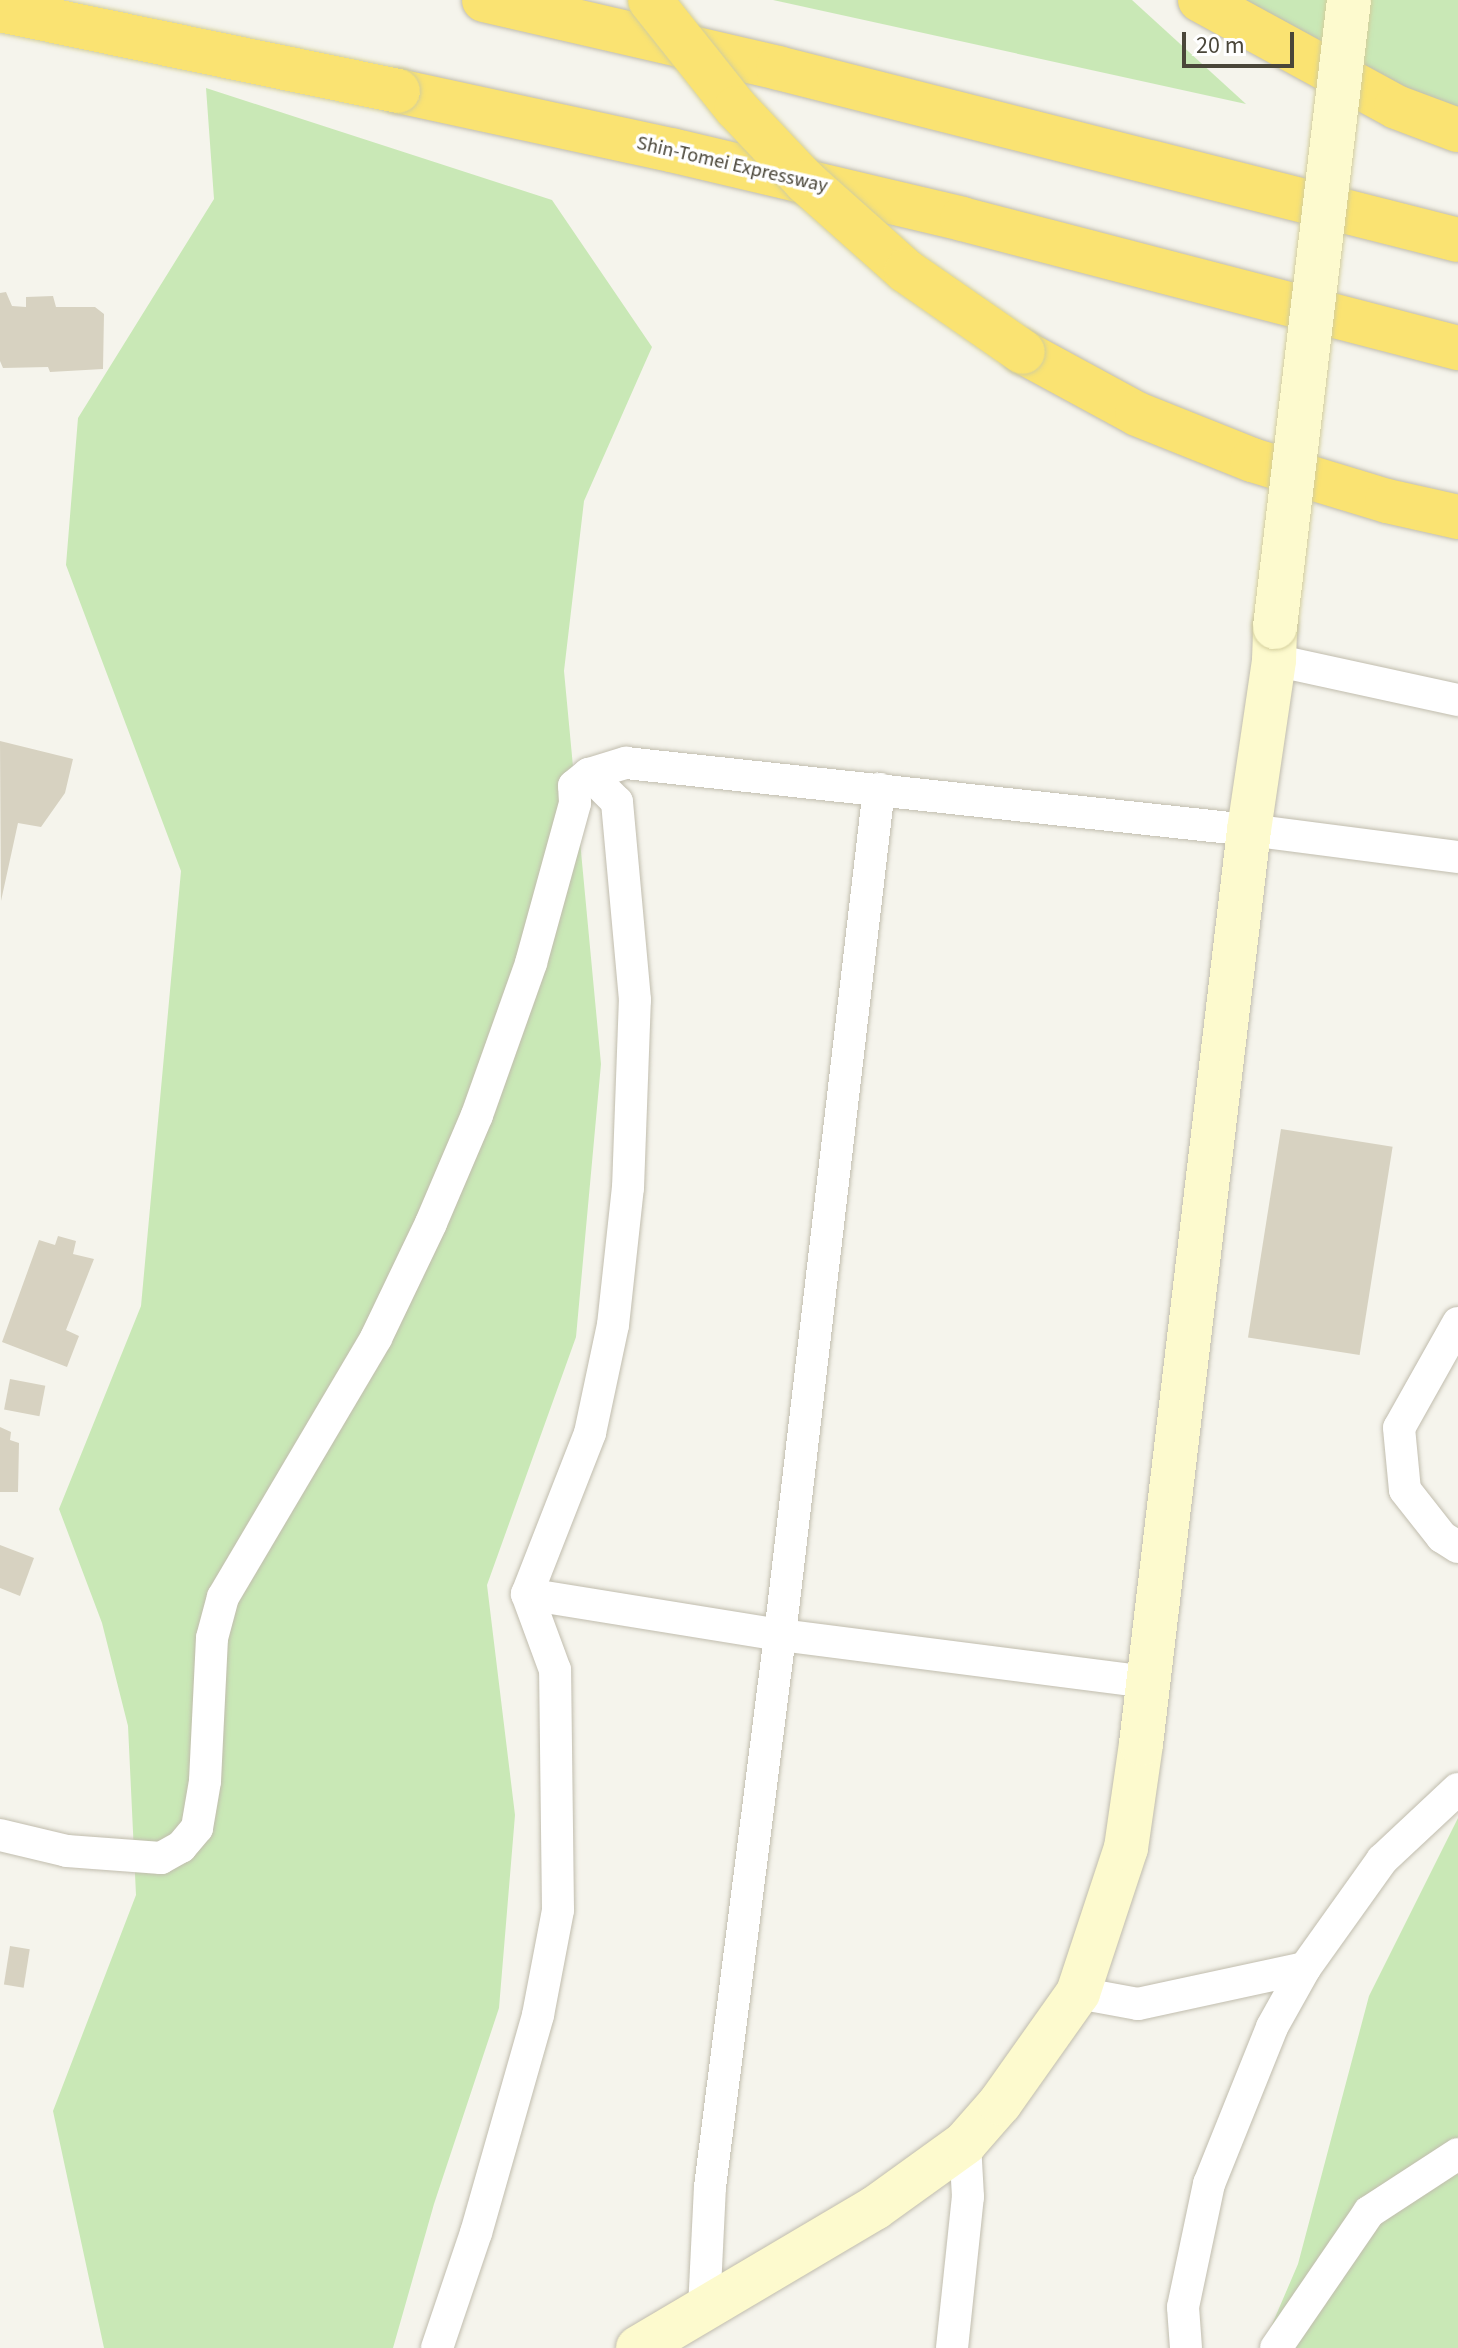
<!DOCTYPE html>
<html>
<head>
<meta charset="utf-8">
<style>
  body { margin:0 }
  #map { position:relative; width:1458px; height:2348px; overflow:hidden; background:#f5f4ec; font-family:"Source Sans 3",sans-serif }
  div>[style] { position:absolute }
  .green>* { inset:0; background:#c9e8b6 }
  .building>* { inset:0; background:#d7d2c1; transform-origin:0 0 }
  .roads { filter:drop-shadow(0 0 2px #c1bdae) drop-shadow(0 0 2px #c1bdae) }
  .street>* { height:32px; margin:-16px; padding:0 16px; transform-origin:16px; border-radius:16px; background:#fff }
  .secondary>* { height:44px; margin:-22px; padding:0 22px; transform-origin:22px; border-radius:22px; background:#fdface }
  .highway>* { height:44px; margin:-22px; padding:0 22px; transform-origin:22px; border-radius:22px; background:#fae372 }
  .bridges { filter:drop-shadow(0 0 2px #d3ce9c) drop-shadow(0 0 2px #d3ce9c) }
  .secondary-bridge>* { height:44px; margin:-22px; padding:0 22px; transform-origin:22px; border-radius:22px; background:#fdface }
  .highway-bridge>* { height:44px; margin:-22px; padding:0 22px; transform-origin:22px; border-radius:22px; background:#fae372 }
  span { translate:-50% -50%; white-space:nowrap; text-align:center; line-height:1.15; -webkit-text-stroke:7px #fff; paint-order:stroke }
  .street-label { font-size:20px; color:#4a4639 }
  .scale { position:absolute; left:1182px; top:32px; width:112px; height:36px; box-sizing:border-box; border:4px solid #4a4639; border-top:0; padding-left:10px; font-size:24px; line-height:28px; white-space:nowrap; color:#4a4639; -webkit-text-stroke:6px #fff; paint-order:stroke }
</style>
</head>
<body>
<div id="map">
  <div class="green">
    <div style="clip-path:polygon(773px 0,1132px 0,1246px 104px)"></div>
    <div style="clip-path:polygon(1234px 0,1458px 0,1458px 115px)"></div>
    <div style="clip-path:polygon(206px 88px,552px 200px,652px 347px,584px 501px,564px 671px,601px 1064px,576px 1337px,487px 1585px,515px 1815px,499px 2008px,434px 2204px,393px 2348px,104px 2348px,53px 2111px,136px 1895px,128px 1726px,102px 1623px,59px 1509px,141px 1306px,181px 871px,66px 565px,78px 418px,214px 199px)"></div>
    <div style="clip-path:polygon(1458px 1818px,1458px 2348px,1262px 2348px,1298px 2264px,1369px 1996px)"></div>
  </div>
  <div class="building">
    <div style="clip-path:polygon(6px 292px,12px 306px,26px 307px,26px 297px,53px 296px,56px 307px,95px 307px,104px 314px,103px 369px,50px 372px,48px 367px,3px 368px,0 361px,0 293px)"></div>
    <div style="clip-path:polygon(0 741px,73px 759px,65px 793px,41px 827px,18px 823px,1px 901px)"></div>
    <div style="left:1281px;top:1129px;width:113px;height:211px;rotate:9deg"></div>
    <div style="clip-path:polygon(58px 1236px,76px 1241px,73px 1254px,94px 1259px,66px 1330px,79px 1336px,67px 1367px,2px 1342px,39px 1240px,55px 1245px)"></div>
    <div style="left:10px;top:1379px;width:36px;height:31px;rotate:11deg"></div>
    <div style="clip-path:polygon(0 1427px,11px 1432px,10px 1440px,19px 1443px,18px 1492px,0 1492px)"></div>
    <div style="clip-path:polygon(0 1545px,34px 1558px,20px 1596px,0 1588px)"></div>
    <div style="left:10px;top:1946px;width:20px;height:39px;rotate:9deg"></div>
  </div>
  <div class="roads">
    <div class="street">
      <div style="left:1274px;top:660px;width:188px;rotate:12.3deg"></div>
      <div style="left:1458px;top:1323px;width:120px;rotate:119.3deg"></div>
      <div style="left:1399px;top:1428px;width:62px;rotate:84.5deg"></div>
      <div style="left:1405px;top:1490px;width:60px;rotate:51.8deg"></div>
      <div style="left:1442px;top:1537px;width:19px;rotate:32deg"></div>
      <div style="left:527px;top:1594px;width:256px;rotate:9.2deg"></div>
      <div style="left:780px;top:1635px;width:369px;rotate:7.3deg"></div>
      <div style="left:0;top:1835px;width:69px;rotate:13.4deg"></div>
      <div style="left:67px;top:1851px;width:94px;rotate:4.3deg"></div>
      <div style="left:161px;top:1858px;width:23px;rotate:-29deg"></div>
      <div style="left:181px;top:1847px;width:25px;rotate:-50deg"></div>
      <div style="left:197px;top:1828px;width:48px;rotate:-80.3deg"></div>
      <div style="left:205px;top:1781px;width:143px;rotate:-87.2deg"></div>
      <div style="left:212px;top:1638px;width:42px;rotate:-75deg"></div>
      <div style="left:223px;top:1597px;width:301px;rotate:-59.4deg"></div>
      <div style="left:376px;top:1338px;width:127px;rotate:-64.4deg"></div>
      <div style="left:431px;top:1223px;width:117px;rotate:-66.9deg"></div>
      <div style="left:477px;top:1115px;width:161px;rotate:-70.4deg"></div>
      <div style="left:531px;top:963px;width:166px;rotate:-74.6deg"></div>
      <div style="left:575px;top:803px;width:17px;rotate:-93deg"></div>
      <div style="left:574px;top:786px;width:19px;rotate:-39deg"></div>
      <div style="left:589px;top:774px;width:39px;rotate:-17deg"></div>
      <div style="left:626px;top:763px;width:627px;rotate:6.14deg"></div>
      <div style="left:1249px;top:830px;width:211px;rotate:7.4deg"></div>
      <div style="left:1078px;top:1993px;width:61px;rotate:10.4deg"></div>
      <div style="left:1138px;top:2004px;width:171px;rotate:-12.2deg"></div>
      <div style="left:704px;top:2309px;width:122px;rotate:-87.2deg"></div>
      <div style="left:710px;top:2187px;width:556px;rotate:-82.77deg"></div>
      <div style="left:780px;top:1635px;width:852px;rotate:-83.33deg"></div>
      <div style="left:437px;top:2348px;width:121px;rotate:-71.3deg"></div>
      <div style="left:476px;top:2233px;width:227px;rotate:-74.1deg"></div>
      <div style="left:538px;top:2015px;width:107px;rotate:-79.2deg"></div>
      <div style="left:558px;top:1910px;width:240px;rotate:-90.7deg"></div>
      <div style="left:555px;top:1670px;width:81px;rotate:-110.2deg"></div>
      <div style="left:527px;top:1594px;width:173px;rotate:-68.6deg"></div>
      <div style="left:590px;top:1433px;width:110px;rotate:-78deg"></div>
      <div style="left:613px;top:1325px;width:138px;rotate:-83.8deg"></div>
      <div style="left:628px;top:1188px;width:188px;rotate:-87.9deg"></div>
      <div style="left:635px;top:1000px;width:199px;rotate:-95.2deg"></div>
      <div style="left:617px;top:802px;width:40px;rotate:-135deg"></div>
      <div style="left:952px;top:2348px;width:152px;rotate:-84deg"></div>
      <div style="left:968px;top:2197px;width:54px;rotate:-93.2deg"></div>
      <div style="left:1186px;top:2348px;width:41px;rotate:-94.2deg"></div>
      <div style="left:1183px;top:2307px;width:126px;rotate:-78.1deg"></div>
      <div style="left:1209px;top:2184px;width:169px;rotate:-68.1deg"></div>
      <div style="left:1272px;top:2027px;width:68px;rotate:-60.8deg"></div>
      <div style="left:1305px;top:1968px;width:133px;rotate:-54.5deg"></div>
      <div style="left:1382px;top:1860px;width:104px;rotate:-43.1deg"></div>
      <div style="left:1276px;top:2348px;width:165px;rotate:-55.6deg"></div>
      <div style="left:1369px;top:2212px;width:106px;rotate:-33.1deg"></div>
    </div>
    <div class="secondary">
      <div style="left:638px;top:2348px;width:275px;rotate:-30.6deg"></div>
      <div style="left:875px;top:2208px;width:111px;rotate:-35.8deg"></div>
      <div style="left:965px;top:2143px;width:53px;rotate:-48.8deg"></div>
      <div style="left:1000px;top:2103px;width:135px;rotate:-54.7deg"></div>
      <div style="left:1078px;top:1993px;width:153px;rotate:-71.7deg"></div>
      <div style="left:1126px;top:1848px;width:105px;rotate:-81.8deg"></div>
      <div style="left:1141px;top:1744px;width:920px;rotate:-83.26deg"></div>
      <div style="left:1249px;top:830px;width:172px;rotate:-81.6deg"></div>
      <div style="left:1274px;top:660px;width:33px;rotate:-88deg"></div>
    </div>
    <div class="highway">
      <div style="left:484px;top:0;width:302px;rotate:13deg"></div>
      <div style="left:778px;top:68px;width:701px;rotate:14.19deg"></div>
      <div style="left:1200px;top:0;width:223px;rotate:28.6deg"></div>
      <div style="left:1396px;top:107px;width:66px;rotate:20.4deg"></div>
      <div style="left:398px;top:91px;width:279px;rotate:12.2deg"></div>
      <div style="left:671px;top:150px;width:299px;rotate:13.3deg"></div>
      <div style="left:962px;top:219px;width:513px;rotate:14.58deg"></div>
      <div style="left:1023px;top:352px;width:130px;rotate:28.5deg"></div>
      <div style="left:1137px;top:414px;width:124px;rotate:21.8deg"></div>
      <div style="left:1252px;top:460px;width:141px;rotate:16.9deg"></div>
      <div style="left:1387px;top:501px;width:73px;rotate:12.7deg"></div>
    </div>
  </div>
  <div class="bridges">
    <div class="secondary-bridge">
      <div style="left:1275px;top:627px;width:631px;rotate:-83.27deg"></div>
    </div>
    <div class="highway-bridge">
      <div style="left:650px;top:0;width:138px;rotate:51.5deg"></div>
      <div style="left:736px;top:108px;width:102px;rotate:46.6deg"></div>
      <div style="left:806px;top:182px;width:134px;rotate:41.7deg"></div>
      <div style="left:906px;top:271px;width:142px;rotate:34.7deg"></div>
      <div style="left:0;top:10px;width:406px;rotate:11.5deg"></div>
    </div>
  </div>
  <div class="street-label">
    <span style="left:732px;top:165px;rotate:13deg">Shin-Tomei Expressway</span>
  </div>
  <div class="scale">20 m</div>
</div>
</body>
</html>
